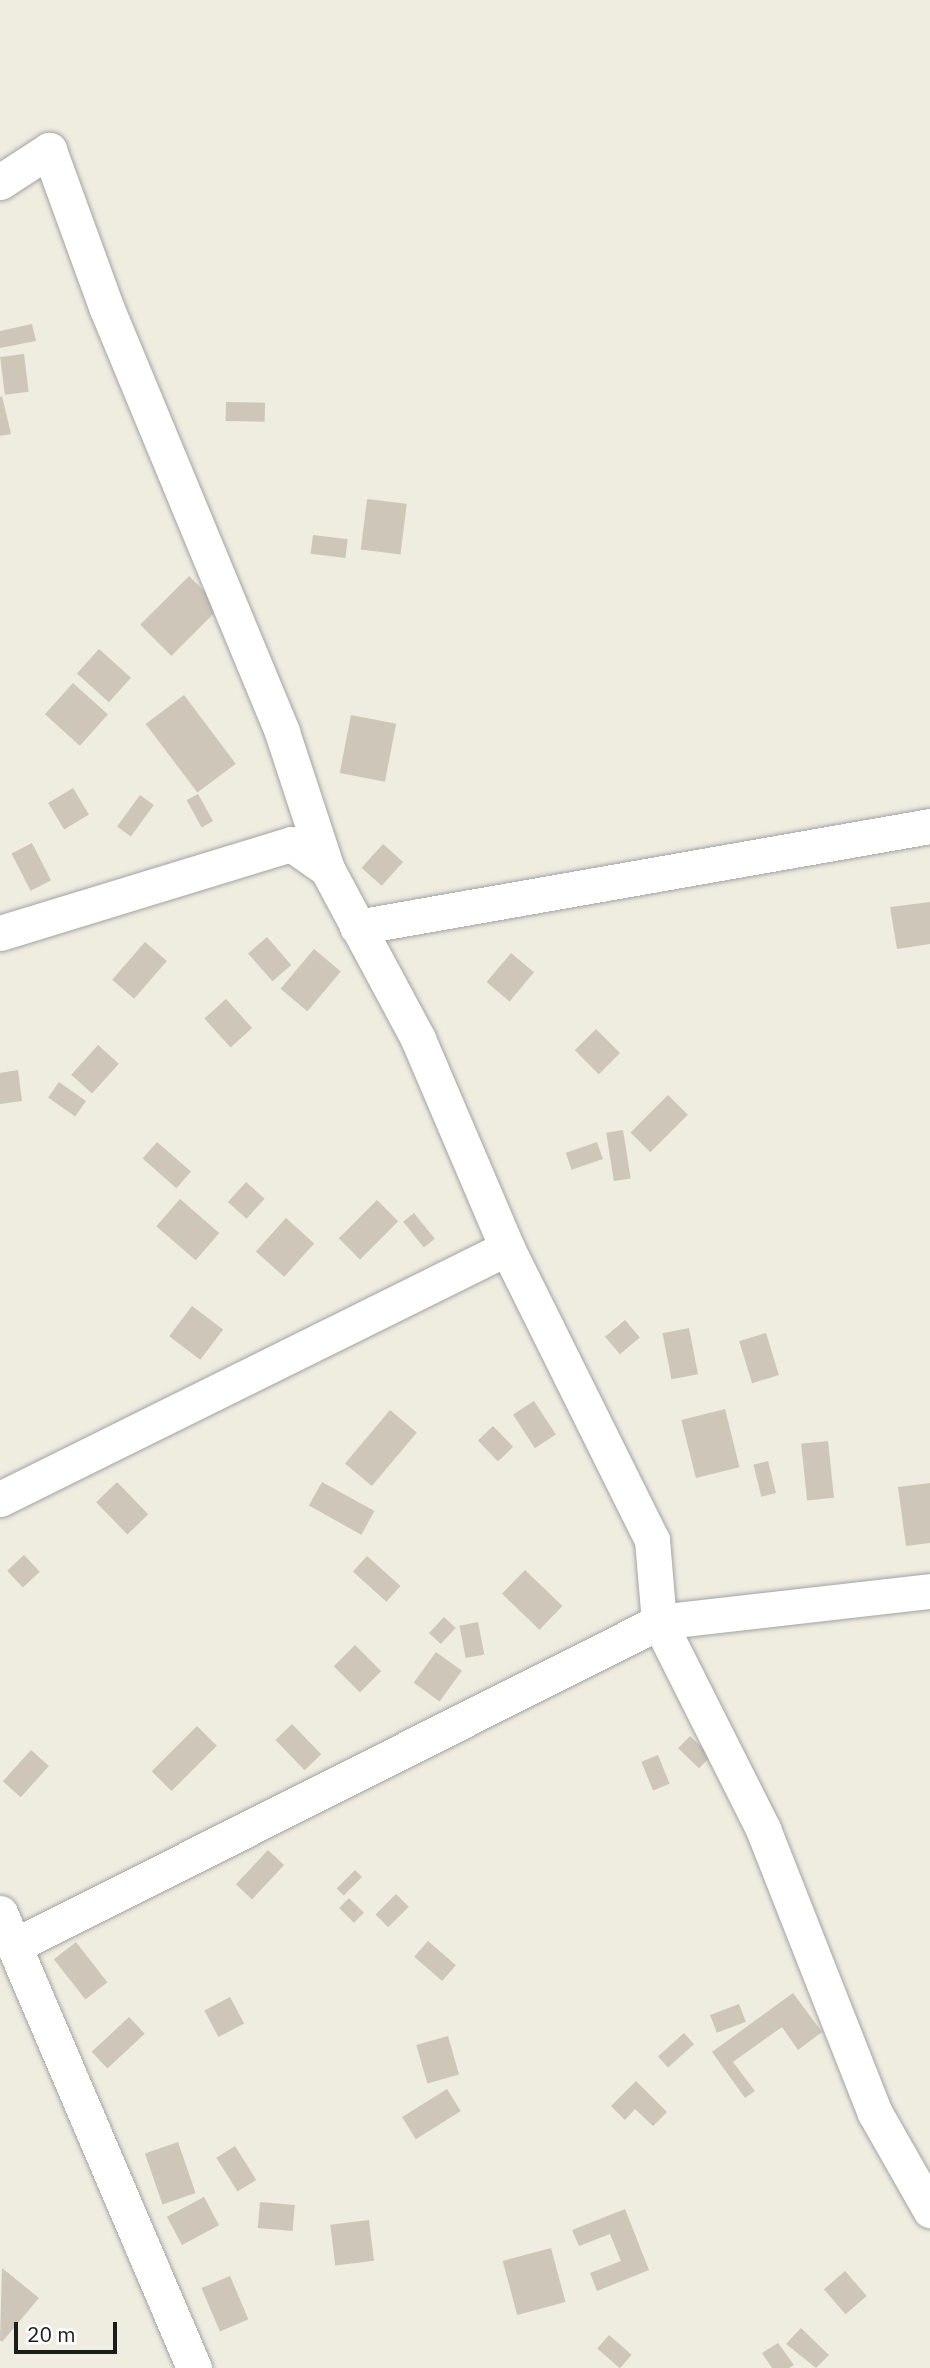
<!DOCTYPE html>
<html>
<head>
<meta charset="utf-8">
<style>
  body { margin:0 }
  #map { position:relative; width:930px; height:2368px; overflow:hidden; background:#efece0; font-family:"IBM Plex Sans",sans-serif }
  div>[style] { position:absolute }
  .building>* { inset:0; background:#cec6b9; transform-origin:0 0 }
  .roads { filter:drop-shadow(0 0 2px #a3a3a3) drop-shadow(0 0 2px #a3a3a3) }
  .street>* { height:35px; margin:-17.5px; padding:0 17.5px; transform-origin:17.5px; border-radius:17.5px; background:#fff }
  span { translate:-50% -50%; white-space:nowrap; text-align:center; line-height:1.15; -webkit-text-stroke:6px #fff; paint-order:stroke }
  .scale { position:absolute; left:14px; top:2322px; width:103px; height:32px; box-sizing:border-box; border:4px solid #1c1c1c; border-top:0; padding-left:9px; font-size:21px; line-height:24px; white-space:nowrap; color:#1c1c1c; -webkit-text-stroke:5px #fff; paint-order:stroke }
</style>
</head>
<body>
<div id="map">
  <div class="building">
    <div style="clip-path:polygon(32px 324px,36px 341px,0 348px,0 331px)"></div>
    <div style="left:24px;top:354px;width:38px;height:24px;rotate:83deg"></div>
    <div style="clip-path:polygon(2px 396px,11px 434px,0 436px,0 397px)"></div>
    <div style="left:226px;top:402px;width:39px;height:19px;rotate:1deg"></div>
    <div style="left:367px;top:499px;width:40px;height:51px;rotate:7deg"></div>
    <div style="left:313px;top:535px;width:35px;height:19px;rotate:7deg"></div>
    <div style="left:189px;top:576px;width:44px;height:69px;rotate:45deg"></div>
    <div style="left:99px;top:649px;width:43px;height:33px;rotate:42deg"></div>
    <div style="left:73px;top:683px;width:47px;height:42px;rotate:42deg"></div>
    <div style="left:184px;top:695px;width:86px;height:48px;rotate:53deg"></div>
    <div style="left:351px;top:715px;width:46px;height:59px;rotate:11deg"></div>
    <div style="left:73px;top:788px;width:31px;height:29px;rotate:59deg"></div>
    <div style="left:198px;top:794px;width:31px;height:13px;rotate:61deg"></div>
    <div style="left:140px;top:795px;width:17px;height:39px;rotate:36deg"></div>
    <div style="left:32px;top:843px;width:42px;height:23px;rotate:63deg"></div>
    <div style="left:383px;top:844px;width:27px;height:32px;rotate:42deg"></div>
    <div style="clip-path:polygon(930px 902px,930px 944px,897px 949px,890px 907px)"></div>
    <div style="left:267px;top:937px;width:37px;height:25px;rotate:49deg"></div>
    <div style="left:145px;top:942px;width:29px;height:50px;rotate:41deg"></div>
    <div style="left:314px;top:949px;width:35px;height:52px;rotate:40deg"></div>
    <div style="left:511px;top:953px;width:30px;height:38px;rotate:40deg"></div>
    <div style="left:226px;top:999px;width:39px;height:29px;rotate:48deg"></div>
    <div style="left:596px;top:1029px;width:34px;height:30px;rotate:45deg"></div>
    <div style="left:98px;top:1045px;width:28px;height:40px;rotate:42deg"></div>
    <div style="clip-path:polygon(18px 1070px,22px 1101px,0 1104px,0 1073px)"></div>
    <div style="left:59px;top:1082px;width:33px;height:19px;rotate:35deg"></div>
    <div style="left:668px;top:1095px;width:28px;height:53px;rotate:45deg"></div>
    <div style="left:623px;top:1130px;width:49px;height:17px;rotate:81deg"></div>
    <div style="left:157px;top:1142px;width:45px;height:22px;rotate:41deg"></div>
    <div style="left:597px;top:1142px;width:18px;height:33px;rotate:71deg"></div>
    <div style="left:246px;top:1182px;width:25px;height:27px;rotate:42deg"></div>
    <div style="left:180px;top:1199px;width:52px;height:36px;rotate:41deg"></div>
    <div style="left:377px;top:1200px;width:30px;height:54px;rotate:45deg"></div>
    <div style="left:414px;top:1213px;width:33px;height:14px;rotate:51deg"></div>
    <div style="left:286px;top:1218px;width:38px;height:45px;rotate:42deg"></div>
    <div style="left:192px;top:1306px;width:39px;height:38px;rotate:37deg"></div>
    <div style="left:625px;top:1320px;width:23px;height:26px;rotate:50deg"></div>
    <div style="left:689px;top:1328px;width:47px;height:27px;rotate:79deg"></div>
    <div style="left:766px;top:1333px;width:44px;height:28px;rotate:73deg"></div>
    <div style="left:534px;top:1401px;width:40px;height:25px;rotate:57deg"></div>
    <div style="left:725px;top:1409px;width:60px;height:45px;rotate:76deg"></div>
    <div style="left:390px;top:1410px;width:35px;height:70px;rotate:40deg"></div>
    <div style="left:493px;top:1426px;width:29px;height:21px;rotate:46deg"></div>
    <div style="left:828px;top:1441px;width:57px;height:27px;rotate:84deg"></div>
    <div style="left:768px;top:1461px;width:33px;height:15px;rotate:76deg"></div>
    <div style="left:117px;top:1482px;width:45px;height:29px;rotate:46deg"></div>
    <div style="left:322px;top:1482px;width:60px;height:27px;rotate:29deg"></div>
    <div style="clip-path:polygon(930px 1483px,930px 1543px,906px 1546px,898px 1487px)"></div>
    <div style="left:24px;top:1555px;width:23px;height:23px;rotate:47deg"></div>
    <div style="left:367px;top:1556px;width:45px;height:21px;rotate:42deg"></div>
    <div style="left:525px;top:1570px;width:52px;height:33px;rotate:44deg"></div>
    <div style="left:444px;top:1617px;width:16px;height:22px;rotate:43deg"></div>
    <div style="left:478px;top:1622px;width:33px;height:19px;rotate:79deg"></div>
    <div style="left:355px;top:1645px;width:37px;height:30px;rotate:45deg"></div>
    <div style="left:436px;top:1652px;width:32px;height:38px;rotate:36deg"></div>
    <div style="left:292px;top:1724px;width:42px;height:23px;rotate:46deg"></div>
    <div style="left:197px;top:1726px;width:28px;height:64px;rotate:45deg"></div>
    <div style="left:690px;top:1736px;width:29px;height:17px;rotate:44deg"></div>
    <div style="left:31px;top:1750px;width:24px;height:42px;rotate:42deg"></div>
    <div style="left:658px;top:1755px;width:31px;height:18px;rotate:68deg"></div>
    <div style="left:268px;top:1850px;width:22px;height:47px;rotate:43deg"></div>
    <div style="left:355px;top:1870px;width:10px;height:26px;rotate:45deg"></div>
    <div style="left:396px;top:1894px;width:18px;height:29px;rotate:45deg"></div>
    <div style="left:349px;top:1898px;width:21px;height:14px;rotate:45deg"></div>
    <div style="left:428px;top:1941px;width:37px;height:21px;rotate:41deg"></div>
    <div style="left:76px;top:1942px;width:51px;height:28px;rotate:52deg"></div>
    <div style="clip-path:polygon(793px 1993px,822px 2032px,798px 2050px,782px 2027px,733px 2062px,755px 2091px,745px 2098px,712px 2052px)"></div>
    <div style="left:230px;top:1997px;width:30px;height:29px;rotate:62deg"></div>
    <div style="left:739px;top:2004px;width:19px;height:31px;rotate:69deg"></div>
    <div style="left:129px;top:2017px;width:23px;height:51px;rotate:47deg"></div>
    <div style="left:684px;top:2033px;width:15px;height:35px;rotate:48deg"></div>
    <div style="left:448px;top:2036px;width:40px;height:33px;rotate:74deg"></div>
    <div style="clip-path:polygon(636px 2081px,667px 2112px,653px 2126px,635px 2109px,625px 2120px,611px 2106px)"></div>
    <div style="left:447px;top:2089px;width:26px;height:53px;rotate:58deg"></div>
    <div style="left:178px;top:2142px;width:54px;height:35px;rotate:71deg"></div>
    <div style="left:235px;top:2146px;width:40px;height:22px;rotate:58deg"></div>
    <div style="left:204px;top:2197px;width:32px;height:42px;rotate:62deg"></div>
    <div style="left:260px;top:2202px;width:35px;height:26px;rotate:5deg"></div>
    <div style="clip-path:polygon(625px 2209px,649px 2270px,597px 2291px,590px 2273px,621px 2261px,610px 2234px,579px 2246px,572px 2230px)"></div>
    <div style="left:369px;top:2220px;width:41px;height:39px;rotate:83deg"></div>
    <div style="left:551px;top:2248px;width:56px;height:50px;rotate:75deg"></div>
    <div style="clip-path:polygon(2px 2268px,39px 2298px,2px 2342px,0 2340px)"></div>
    <div style="left:845px;top:2271px;width:33px;height:28px;rotate:49deg"></div>
    <div style="left:230px;top:2276px;width:47px;height:31px;rotate:67deg"></div>
    <div style="clip-path:polygon(801px 2328px,829px 2355px,816px 2368px,786px 2344px)"></div>
    <div style="left:609px;top:2335px;width:30px;height:18px;rotate:41deg"></div>
    <div style="clip-path:polygon(778px 2343px,794px 2365px,789px 2368px,772px 2368px,762px 2353px)"></div>
  </div>
  <div class="roads">
    <div class="street">
      <div style="left:0;top:182px;width:59px;rotate:-33.1deg"></div>
      <div style="left:49px;top:150px;width:169px;rotate:70deg"></div>
      <div style="left:107px;top:309px;width:458px;rotate:67.5deg"></div>
      <div style="left:282px;top:732px;width:144px;rotate:71.8deg"></div>
      <div style="left:357px;top:927px;width:582px;rotate:-10deg"></div>
      <div style="left:0;top:933px;width:304px;rotate:-17deg"></div>
      <div style="left:291px;top:844px;width:44px;rotate:34.8deg"></div>
      <div style="left:327px;top:869px;width:193px;rotate:61.8deg"></div>
      <div style="left:418px;top:1039px;width:227px;rotate:66.9deg"></div>
      <div style="left:0;top:1499px;width:566px;rotate:-26.34deg"></div>
      <div style="left:507px;top:1248px;width:326px;rotate:63.6deg"></div>
      <div style="left:652px;top:1540px;width:82px;rotate:85.1deg"></div>
      <div style="left:659px;top:1622px;width:722px;rotate:153.33deg"></div>
      <div style="left:930px;top:1591px;width:273px;rotate:173.5deg"></div>
      <div style="left:659px;top:1622px;width:232px;rotate:63.3deg"></div>
      <div style="left:763px;top:1829px;width:305px;rotate:68.5deg"></div>
      <div style="left:875px;top:2113px;width:112px;rotate:60.4deg"></div>
      <div style="left:0;top:1913px;width:495px;rotate:66.9deg"></div>
    </div>
  </div>
  <div class="scale">20 m</div>
</div>
</body>
</html>
